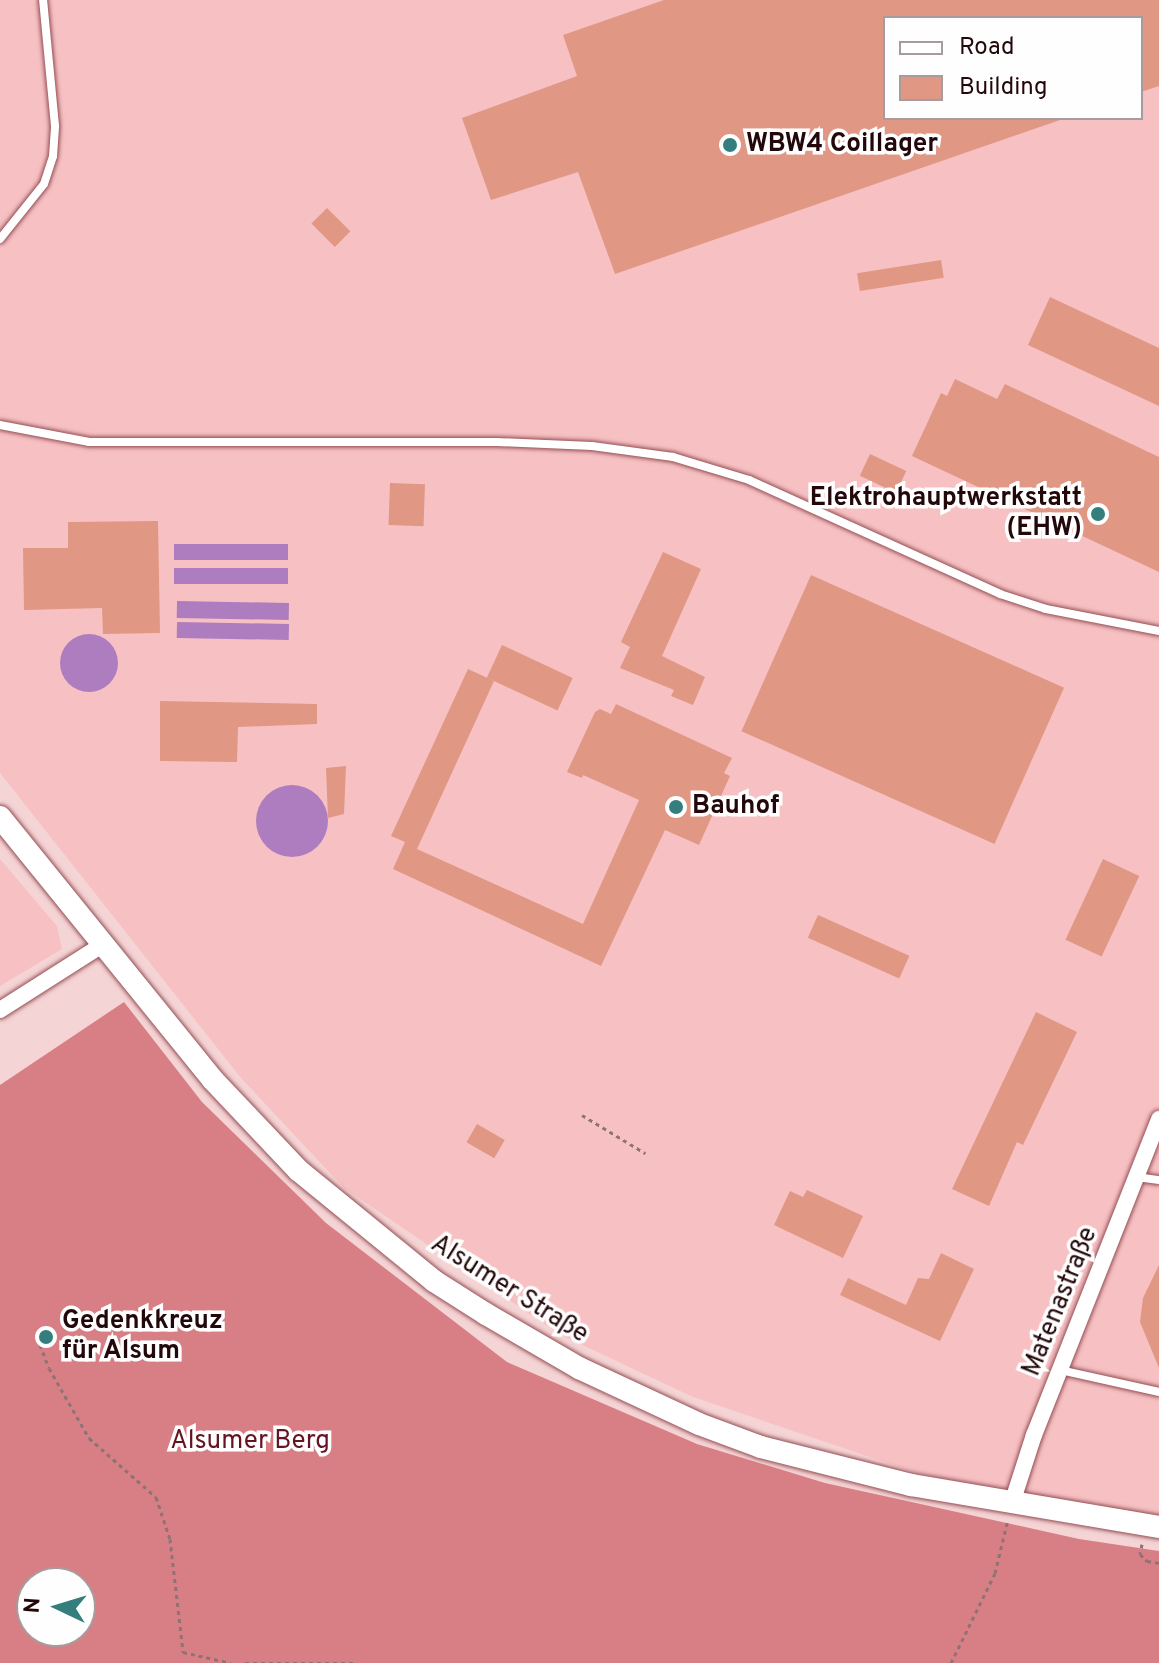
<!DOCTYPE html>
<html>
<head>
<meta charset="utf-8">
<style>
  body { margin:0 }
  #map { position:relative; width:1159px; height:1663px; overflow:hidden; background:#f5d4d5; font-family:Overpass,sans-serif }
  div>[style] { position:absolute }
  .built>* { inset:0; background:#f7c1c3 }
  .forest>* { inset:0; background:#d87f86 }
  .water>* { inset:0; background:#ad7dc0; transform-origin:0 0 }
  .round { border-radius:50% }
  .building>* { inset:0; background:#e09784; transform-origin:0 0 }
  .path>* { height:3px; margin-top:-1.5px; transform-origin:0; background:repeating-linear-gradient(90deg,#907274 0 4px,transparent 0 8px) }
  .roads { filter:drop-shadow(0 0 2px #944e54) drop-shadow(0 0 2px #944e54) }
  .service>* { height:8px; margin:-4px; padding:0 4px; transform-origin:4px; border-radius:4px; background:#fff }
  .minor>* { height:16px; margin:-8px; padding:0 8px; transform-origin:8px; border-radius:8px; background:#fff }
  .tertiary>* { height:22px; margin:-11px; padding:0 11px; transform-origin:11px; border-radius:11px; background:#fff }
  .dots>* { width:22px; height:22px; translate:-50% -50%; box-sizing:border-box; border:4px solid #fefefe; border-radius:50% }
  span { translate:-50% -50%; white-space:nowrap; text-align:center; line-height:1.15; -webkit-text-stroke:7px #fefefe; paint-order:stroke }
  .poi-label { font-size:26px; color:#23080b; font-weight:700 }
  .left { translate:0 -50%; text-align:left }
  .right { translate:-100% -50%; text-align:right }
  .street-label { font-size:26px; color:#23080b }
  .park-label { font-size:26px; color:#641423 }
  .legend { position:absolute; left:883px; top:16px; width:260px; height:104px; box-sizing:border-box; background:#fefefe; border:2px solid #a69c9d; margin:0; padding:10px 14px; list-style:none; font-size:24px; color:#23080b }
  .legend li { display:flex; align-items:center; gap:16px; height:40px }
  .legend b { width:40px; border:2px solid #a69c9d }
  .north { position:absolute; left:16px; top:1567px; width:80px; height:80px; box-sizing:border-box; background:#fefefe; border:2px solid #a69c9d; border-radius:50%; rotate:274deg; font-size:22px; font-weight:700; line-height:32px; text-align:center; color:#23080b }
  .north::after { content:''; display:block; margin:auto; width:28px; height:36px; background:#357e7e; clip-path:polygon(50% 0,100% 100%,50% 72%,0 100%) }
</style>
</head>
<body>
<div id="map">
  <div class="built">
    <div style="clip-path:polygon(evenodd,0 0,1159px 0,1159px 1515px,1008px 1492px,917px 1473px,693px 1397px,559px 1334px,344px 1188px,241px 1078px,0 773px,0 0,885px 18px,1141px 18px,1141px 118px,885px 118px,885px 18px)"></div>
    <div style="clip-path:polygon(0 859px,57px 926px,62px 949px,0 986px)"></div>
  </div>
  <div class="forest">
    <div style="clip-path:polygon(evenodd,124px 1002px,202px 1102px,326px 1223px,507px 1362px,697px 1444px,825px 1483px,1079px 1539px,1159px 1551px,1159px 1663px,0 1663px,0 1085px,124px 1002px,32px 1583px,80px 1583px,80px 1631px,32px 1631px,32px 1583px)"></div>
  </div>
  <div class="water">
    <div style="left:174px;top:544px;width:114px;height:16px"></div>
    <div style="left:288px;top:568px;width:16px;height:114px;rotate:90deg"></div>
    <div style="left:177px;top:601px;width:112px;height:17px;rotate:1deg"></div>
    <div style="left:177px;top:622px;width:112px;height:16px;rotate:1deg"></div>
    <div class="round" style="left:60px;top:634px;width:58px;height:58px"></div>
    <div class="round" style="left:256px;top:785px;width:72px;height:72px"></div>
  </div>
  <div class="building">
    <div style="clip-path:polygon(664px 0,1159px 0,1159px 86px,1141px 92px,1141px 18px,885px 18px,885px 118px,1060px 120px,615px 274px,578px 172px,491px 200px,462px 118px,577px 76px,563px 35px)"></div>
    <div style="left:327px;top:208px;width:33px;height:22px;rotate:45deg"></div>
    <div style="left:941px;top:260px;width:18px;height:85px;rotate:81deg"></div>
    <div style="clip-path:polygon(1050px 297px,1159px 348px,1159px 406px,1028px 345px)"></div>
    <div style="clip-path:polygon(955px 379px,997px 399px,1005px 384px,1159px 457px,1159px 572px,912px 456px,941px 393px,947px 396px)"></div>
    <div style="left:870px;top:454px;width:40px;height:24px;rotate:25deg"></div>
    <div style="left:390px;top:483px;width:35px;height:42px;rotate:2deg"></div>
    <div style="clip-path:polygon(158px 521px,160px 633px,103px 634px,102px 608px,24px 610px,23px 548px,68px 548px,68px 522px)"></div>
    <div style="clip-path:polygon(663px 552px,701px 569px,662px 656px,705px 677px,693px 705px,671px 696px,674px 690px,620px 668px,630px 647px,621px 642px)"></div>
    <div style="left:811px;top:575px;width:277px;height:171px;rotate:24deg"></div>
    <div style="left:502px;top:645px;width:78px;height:36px;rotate:25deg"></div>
    <div style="clip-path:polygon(468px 669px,494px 681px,417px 849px,583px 924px,639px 800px,583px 775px,582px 778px,567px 772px,595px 712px,600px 709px,611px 714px,616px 704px,732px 758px,724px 773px,730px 776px,699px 845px,665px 830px,601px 966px,393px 869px,405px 842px,391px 836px)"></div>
    <div style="clip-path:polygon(160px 701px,317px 704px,317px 724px,238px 727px,237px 762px,160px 761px)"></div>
    <div style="clip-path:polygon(346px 766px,344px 814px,328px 818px,326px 768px)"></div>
    <div style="left:1103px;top:859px;width:40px;height:89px;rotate:25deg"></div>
    <div style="left:818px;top:915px;width:100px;height:25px;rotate:24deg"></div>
    <div style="clip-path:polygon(1036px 1012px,1077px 1032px,1023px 1145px,1017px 1142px,989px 1206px,952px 1189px)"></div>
    <div style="left:477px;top:1124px;width:32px;height:21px;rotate:30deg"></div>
    <div style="clip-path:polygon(807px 1190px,863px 1216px,843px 1258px,774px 1225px,790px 1191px,803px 1197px)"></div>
    <div style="clip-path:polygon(941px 1253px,974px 1269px,940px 1341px,840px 1295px,848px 1278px,906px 1305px,918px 1278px,929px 1279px)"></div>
    <div style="clip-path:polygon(1159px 1265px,1159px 1368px,1140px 1322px,1143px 1298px)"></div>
  </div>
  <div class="path">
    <div style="left:582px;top:1115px;width:74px;rotate:31.1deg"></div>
    <div style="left:37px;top:1337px;width:33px;rotate:69deg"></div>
    <div style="left:49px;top:1368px;width:81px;rotate:60.3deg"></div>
    <div style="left:89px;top:1438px;width:89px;rotate:41.4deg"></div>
    <div style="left:156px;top:1497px;width:44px;rotate:71.6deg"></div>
    <div style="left:170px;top:1539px;width:114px;rotate:83.4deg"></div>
    <div style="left:183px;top:1652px;width:49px;rotate:12.9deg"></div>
    <div style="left:1142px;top:1544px;width:10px;rotate:101deg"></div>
    <div style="left:1140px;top:1554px;width:10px;rotate:45deg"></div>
    <div style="left:1147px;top:1561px;width:12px;rotate:9deg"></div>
    <div style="left:245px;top:1663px;width:110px"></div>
    <div style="left:951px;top:1663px;width:100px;rotate:-63.9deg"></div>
    <div style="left:995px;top:1573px;width:56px;rotate:-76.5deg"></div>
  </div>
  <div class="roads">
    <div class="service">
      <div style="left:0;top:239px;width:70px;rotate:-51.3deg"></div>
      <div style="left:44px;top:184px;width:29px;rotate:-72deg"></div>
      <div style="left:53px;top:156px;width:30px;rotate:-86deg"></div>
      <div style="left:55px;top:126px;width:127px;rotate:-95.4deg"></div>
      <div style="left:0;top:425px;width:91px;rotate:10.8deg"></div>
      <div style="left:89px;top:442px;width:408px"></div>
      <div style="left:497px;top:442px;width:95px;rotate:2.4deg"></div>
      <div style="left:592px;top:446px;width:82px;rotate:7.7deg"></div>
      <div style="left:673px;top:457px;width:79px;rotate:16.8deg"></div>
      <div style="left:749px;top:480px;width:276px;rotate:24.4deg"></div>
      <div style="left:1000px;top:594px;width:48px;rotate:18.1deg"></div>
      <div style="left:1046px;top:609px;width:115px;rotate:11deg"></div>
      <div style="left:1137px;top:1177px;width:22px;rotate:8deg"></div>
      <div style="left:1060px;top:1370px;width:101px;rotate:12.5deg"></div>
    </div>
    <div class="minor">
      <div style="left:0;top:1010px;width:121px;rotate:-32.5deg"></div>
      <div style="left:1012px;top:1503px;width:71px;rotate:-72.1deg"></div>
      <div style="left:1034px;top:1435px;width:340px;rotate:-68.4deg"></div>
    </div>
    <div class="tertiary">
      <div style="left:0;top:817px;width:338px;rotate:51deg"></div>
      <div style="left:213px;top:1080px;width:124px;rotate:46.6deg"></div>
      <div style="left:298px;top:1170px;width:176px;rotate:39.2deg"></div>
      <div style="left:434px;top:1281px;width:62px;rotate:32.4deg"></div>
      <div style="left:486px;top:1314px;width:108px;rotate:30.1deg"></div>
      <div style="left:579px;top:1368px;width:132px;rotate:25deg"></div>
      <div style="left:699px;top:1424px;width:66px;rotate:20.4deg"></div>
      <div style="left:761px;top:1447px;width:155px;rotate:14.2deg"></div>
      <div style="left:911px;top:1485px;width:252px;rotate:9.6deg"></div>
    </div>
  </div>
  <div class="dots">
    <div style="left:730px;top:145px;background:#357e7e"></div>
    <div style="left:1098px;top:514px;background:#357e7e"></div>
    <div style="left:676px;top:807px;background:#357e7e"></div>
    <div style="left:46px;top:1337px;background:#357e7e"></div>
  </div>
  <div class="poi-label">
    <span class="left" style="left:746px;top:145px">WBW4 Coillager</span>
    <span class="right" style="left:1082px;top:514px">Elektrohauptwerkstatt<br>(EHW)</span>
    <span class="left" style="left:692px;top:807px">Bauhof</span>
    <span class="left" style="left:62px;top:1337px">Gedenkkreuz<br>für Alsum</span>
  </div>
  <div class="street-label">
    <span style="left:509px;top:1290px;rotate:32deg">Alsumer Straße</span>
    <span style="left:1061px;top:1302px;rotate:-68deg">Matenastraße</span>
  </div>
  <div class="park-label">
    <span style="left:250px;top:1442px">Alsumer Berg</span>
  </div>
  <ul class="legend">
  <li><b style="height:10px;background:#fff"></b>Road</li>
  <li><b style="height:22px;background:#e09784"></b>Building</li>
  </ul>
  <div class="north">N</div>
</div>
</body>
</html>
